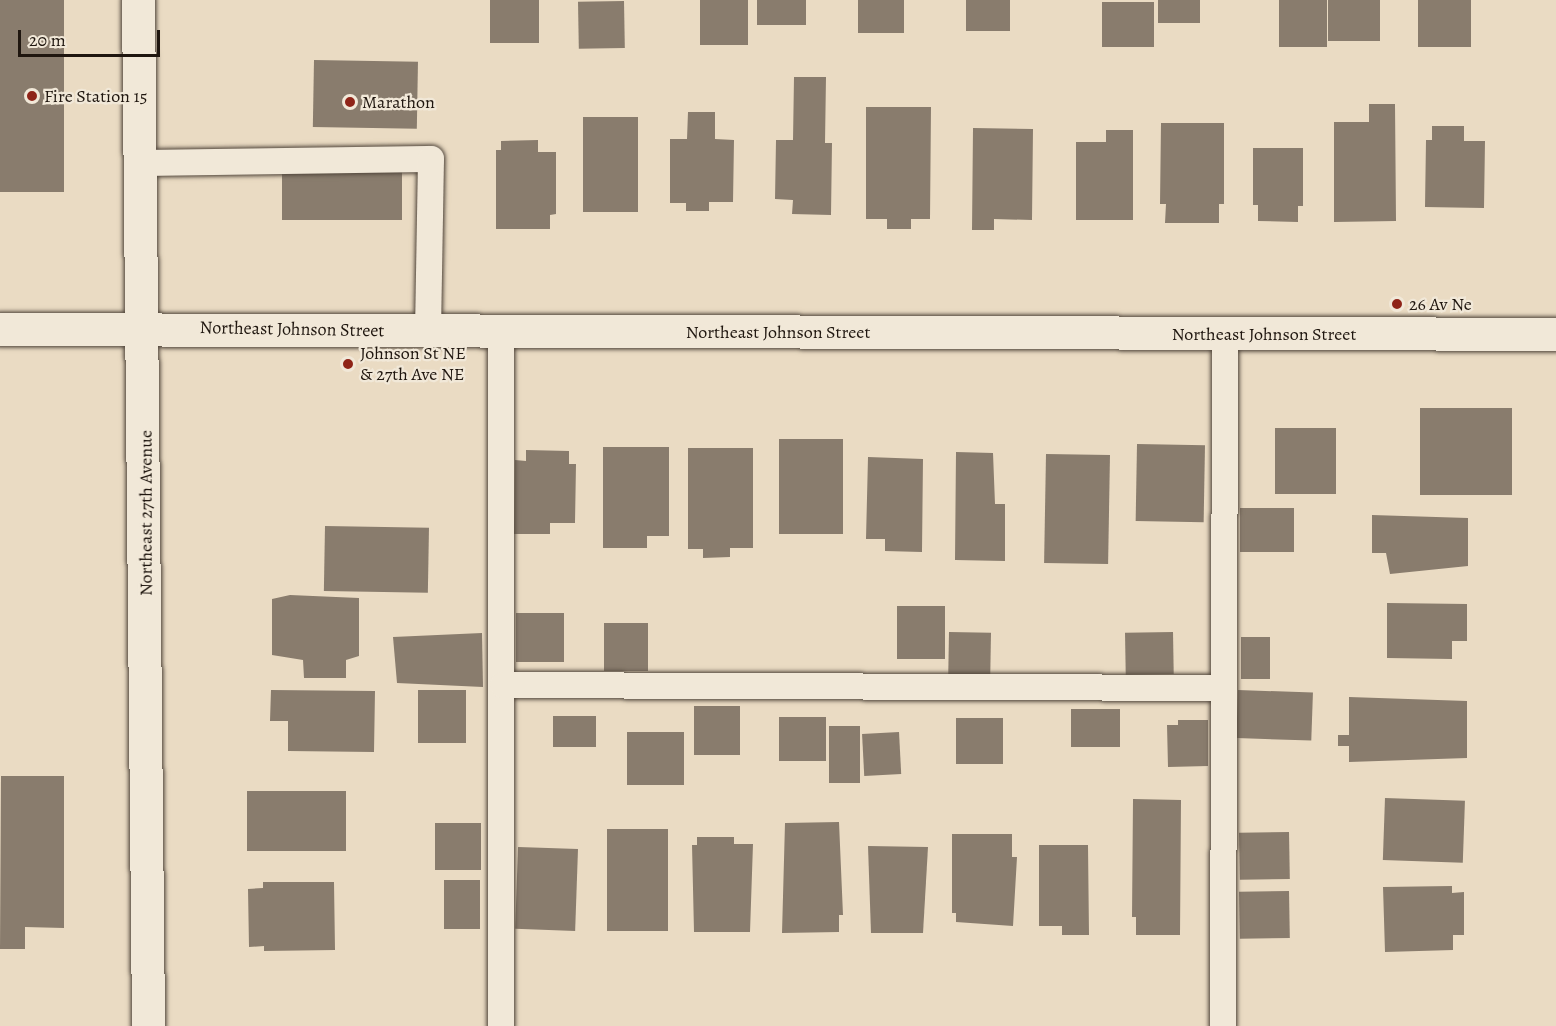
<!DOCTYPE html>
<html>
<head>
<meta charset="utf-8">
<style>
  body { margin:0 }
  #map { position:relative; width:1556px; height:1026px; overflow:hidden; background:#eadbc3; font-family:Alegreya,serif }
  div>[style] { position:absolute }
  .building>* { inset:0; background:#897c6d; transform-origin:0 0 }
  .roads { filter:drop-shadow(0 0 2px #52473c) drop-shadow(0 0 2px #52473c) }
  .lane>* { height:26px; margin:-13px; padding:0 13px; transform-origin:13px; border-radius:13px; background:#f1e8d8 }
  .street>* { height:33px; margin:-16.5px; padding:0 16.5px; transform-origin:16.5px; border-radius:16.5px; background:#f1e8d8 }
  .secondary>* { height:33px; margin:-16.5px; padding:0 16.5px; transform-origin:16.5px; border-radius:16.5px; background:#f1e8d8 }
  .dots>* { width:16px; height:16px; translate:-50% -50%; box-sizing:border-box; border:3px solid #f1e8d8; border-radius:50% }
  span { translate:-50% -50%; white-space:nowrap; text-align:center; line-height:1.15; -webkit-text-stroke:4.5px #f1e8d8; paint-order:stroke }
  .poi-label { font-size:18px; color:#1f160f }
  .left { translate:0 -50%; text-align:left }
  .street-label { font-size:18px; color:#1f160f }
  .scale { position:absolute; left:18px; top:30px; width:142px; height:27px; box-sizing:border-box; border:3px solid #1f160f; border-top:0; padding-left:8px; font-size:18px; line-height:21px; white-space:nowrap; color:#1f160f; -webkit-text-stroke:4px #f1e8d8; paint-order:stroke }
</style>
</head>
<body>
<div id="map">
  <div class="building">
    <div style="left:0;top:0;width:64px;height:192px"></div>
    <div style="left:490px;top:0;width:49px;height:43px"></div>
    <div style="left:700px;top:0;width:48px;height:45px"></div>
    <div style="left:757px;top:0;width:49px;height:25px"></div>
    <div style="left:858px;top:0;width:46px;height:33px"></div>
    <div style="left:966px;top:0;width:44px;height:31px"></div>
    <div style="left:1158px;top:0;width:42px;height:23px"></div>
    <div style="left:1279px;top:0;width:48px;height:47px"></div>
    <div style="left:1328px;top:0;width:52px;height:41px"></div>
    <div style="left:1418px;top:0;width:53px;height:47px"></div>
    <div style="left:624px;top:1px;width:47px;height:46px;rotate:89deg"></div>
    <div style="left:1102px;top:2px;width:52px;height:45px"></div>
    <div style="left:314px;top:60px;width:104px;height:67px;rotate:1deg"></div>
    <div style="clip-path:polygon(794px 77px,826px 77px,825px 143px,832px 143px,831px 215px,792px 214px,793px 200px,775px 199px,776px 140px,793px 140px)"></div>
    <div style="clip-path:polygon(1369px 104px,1395px 104px,1396px 221px,1334px 222px,1334px 122px,1369px 122px)"></div>
    <div style="clip-path:polygon(866px 107px,931px 107px,930px 219px,911px 219px,911px 229px,887px 229px,887px 219px,866px 219px)"></div>
    <div style="clip-path:polygon(688px 112px,715px 112px,715px 139px,734px 140px,733px 202px,709px 202px,709px 211px,686px 211px,686px 203px,670px 203px,670px 139px,687px 139px)"></div>
    <div style="left:583px;top:117px;width:55px;height:95px"></div>
    <div style="clip-path:polygon(1161px 123px,1224px 123px,1224px 204px,1219px 204px,1219px 223px,1165px 223px,1166px 204px,1160px 204px)"></div>
    <div style="clip-path:polygon(1432px 126px,1464px 126px,1464px 141px,1485px 141px,1484px 208px,1425px 207px,1426px 140px,1432px 140px)"></div>
    <div style="clip-path:polygon(973px 128px,1033px 129px,1032px 220px,994px 219px,994px 230px,972px 230px)"></div>
    <div style="clip-path:polygon(1106px 130px,1133px 130px,1133px 220px,1076px 220px,1076px 142px,1106px 142px)"></div>
    <div style="clip-path:polygon(538px 140px,538px 152px,556px 152px,556px 214px,550px 215px,550px 229px,496px 229px,496px 150px,501px 150px,501px 141px)"></div>
    <div style="clip-path:polygon(1253px 148px,1303px 148px,1303px 206px,1298px 206px,1298px 222px,1258px 221px,1258px 205px,1253px 205px)"></div>
    <div style="left:282px;top:168px;width:120px;height:52px"></div>
    <div style="left:1420px;top:408px;width:92px;height:87px"></div>
    <div style="left:1336px;top:428px;width:66px;height:61px;rotate:90deg"></div>
    <div style="left:779px;top:439px;width:64px;height:95px"></div>
    <div style="left:1137px;top:444px;width:68px;height:77px;rotate:1deg"></div>
    <div style="clip-path:polygon(603px 447px,669px 447px,669px 536px,647px 536px,647px 548px,603px 548px)"></div>
    <div style="clip-path:polygon(688px 448px,753px 448px,753px 548px,730px 548px,730px 557px,703px 558px,703px 549px,688px 549px)"></div>
    <div style="clip-path:polygon(526px 450px,569px 451px,569px 464px,576px 464px,575px 523px,550px 523px,550px 534px,514px 534px,515px 460px,526px 461px)"></div>
    <div style="clip-path:polygon(956px 452px,993px 453px,995px 504px,1005px 504px,1005px 561px,955px 560px)"></div>
    <div style="left:1046px;top:454px;width:64px;height:109px;rotate:1deg"></div>
    <div style="clip-path:polygon(868px 457px,923px 459px,922px 552px,885px 551px,885px 539px,866px 539px)"></div>
    <div style="left:1240px;top:508px;width:54px;height:44px"></div>
    <div style="clip-path:polygon(1372px 515px,1468px 518px,1468px 566px,1390px 574px,1386px 553px,1372px 553px)"></div>
    <div style="left:325px;top:526px;width:104px;height:65px;rotate:1deg"></div>
    <div style="clip-path:polygon(290px 595px,359px 598px,359px 656px,346px 660px,346px 678px,304px 678px,303px 660px,272px 655px,272px 599px)"></div>
    <div style="clip-path:polygon(1387px 603px,1467px 604px,1467px 641px,1452px 641px,1452px 659px,1387px 658px)"></div>
    <div style="left:897px;top:606px;width:48px;height:53px"></div>
    <div style="left:564px;top:613px;width:49px;height:48px;rotate:90deg"></div>
    <div style="left:604px;top:623px;width:44px;height:48px"></div>
    <div style="left:949px;top:632px;width:42px;height:43px;rotate:1deg"></div>
    <div style="left:1173px;top:632px;width:42px;height:48px;rotate:89deg"></div>
    <div style="clip-path:polygon(482px 633px,483px 687px,397px 683px,393px 637px)"></div>
    <div style="left:1270px;top:637px;width:42px;height:29px;rotate:90deg"></div>
    <div style="clip-path:polygon(271px 690px,375px 691px,374px 752px,288px 751px,288px 721px,270px 721px)"></div>
    <div style="left:418px;top:690px;width:48px;height:53px"></div>
    <div style="left:1238px;top:690px;width:75px;height:48px;rotate:2deg"></div>
    <div style="clip-path:polygon(1349px 697px,1467px 701px,1467px 758px,1349px 762px,1349px 746px,1338px 746px,1338px 735px,1349px 735px)"></div>
    <div style="left:694px;top:706px;width:46px;height:49px"></div>
    <div style="left:1120px;top:709px;width:38px;height:49px;rotate:90deg"></div>
    <div style="left:553px;top:716px;width:43px;height:31px"></div>
    <div style="left:779px;top:717px;width:47px;height:44px"></div>
    <div style="left:1003px;top:718px;width:46px;height:47px;rotate:90deg"></div>
    <div style="clip-path:polygon(1178px 720px,1208px 720px,1208px 766px,1168px 767px,1167px 725px,1178px 725px)"></div>
    <div style="left:829px;top:726px;width:31px;height:57px"></div>
    <div style="left:627px;top:732px;width:57px;height:53px"></div>
    <div style="left:899px;top:732px;width:42px;height:37px;rotate:87deg"></div>
    <div style="clip-path:polygon(1px 776px,64px 776px,64px 928px,25px 927px,25px 949px,0 949px)"></div>
    <div style="left:346px;top:791px;width:60px;height:99px;rotate:90deg"></div>
    <div style="left:1385px;top:798px;width:80px;height:62px;rotate:2deg"></div>
    <div style="clip-path:polygon(1133px 799px,1181px 800px,1180px 935px,1136px 935px,1136px 917px,1132px 917px)"></div>
    <div style="clip-path:polygon(839px 822px,843px 915px,839px 915px,839px 932px,782px 933px,785px 823px)"></div>
    <div style="left:435px;top:823px;width:46px;height:47px"></div>
    <div style="left:607px;top:829px;width:61px;height:102px"></div>
    <div style="left:1289px;top:832px;width:47px;height:50px;rotate:89deg"></div>
    <div style="clip-path:polygon(952px 834px,1012px 834px,1012px 857px,1017px 857px,1013px 926px,956px 922px,956px 913px,952px 913px)"></div>
    <div style="clip-path:polygon(697px 837px,734px 837px,734px 844px,753px 844px,750px 932px,694px 932px,692px 845px,697px 845px)"></div>
    <div style="clip-path:polygon(1039px 845px,1088px 845px,1089px 935px,1062px 935px,1062px 926px,1039px 926px)"></div>
    <div style="clip-path:polygon(868px 846px,928px 847px,923px 933px,871px 933px)"></div>
    <div style="left:578px;top:849px;width:82px;height:60px;rotate:92deg"></div>
    <div style="left:444px;top:880px;width:36px;height:49px"></div>
    <div style="clip-path:polygon(263px 882px,334px 882px,335px 950px,264px 951px,264px 946px,249px 947px,248px 889px,263px 888px)"></div>
    <div style="clip-path:polygon(1452px 886px,1452px 893px,1464px 892px,1464px 935px,1453px 935px,1453px 950px,1385px 952px,1383px 887px)"></div>
    <div style="left:1289px;top:891px;width:47px;height:50px;rotate:89deg"></div>
  </div>
  <div class="roads">
    <div class="lane">
      <div style="left:139px;top:163px;width:292px;rotate:-0.8deg"></div>
      <div style="left:431px;top:159px;width:171px;rotate:91deg"></div>
      <div style="left:501px;top:330px;width:696px;rotate:90deg"></div>
      <div style="left:503px;top:685px;width:720px;rotate:0.24deg"></div>
      <div style="left:1223px;top:1026px;width:692px;rotate:-89.83deg"></div>
    </div>
    <div class="street">
      <div style="left:138px;top:0;width:1026px;rotate:89.44deg"></div>
    </div>
    <div class="secondary">
      <div style="left:0;top:329px;width:1556px;rotate:0.18deg"></div>
    </div>
  </div>
  <div class="dots">
    <div style="left:32px;top:96px;background:#8f2418"></div>
    <div style="left:350px;top:102px;background:#8f2418"></div>
    <div style="left:1397px;top:304px;background:#8f2418"></div>
    <div style="left:348px;top:364px;background:#8f2418"></div>
  </div>
  <div class="poi-label">
    <span class="left" style="left:44px;top:96px">Fire Station 15</span>
    <span class="left" style="left:362px;top:102px">Marathon</span>
    <span class="left" style="left:1409px;top:304px">26 Av Ne</span>
    <span class="left" style="left:360px;top:364px">Johnson St NE<br>&amp; 27th Ave NE</span>
  </div>
  <div class="street-label">
    <span style="left:292px;top:329px;rotate:1deg">Northeast Johnson Street</span>
    <span style="left:778px;top:332px">Northeast Johnson Street</span>
    <span style="left:1264px;top:334px">Northeast Johnson Street</span>
    <span style="left:146px;top:513px;rotate:-90deg">Northeast 27th Avenue</span>
  </div>
  <div class="scale">20 m</div>
</div>
</body>
</html>
